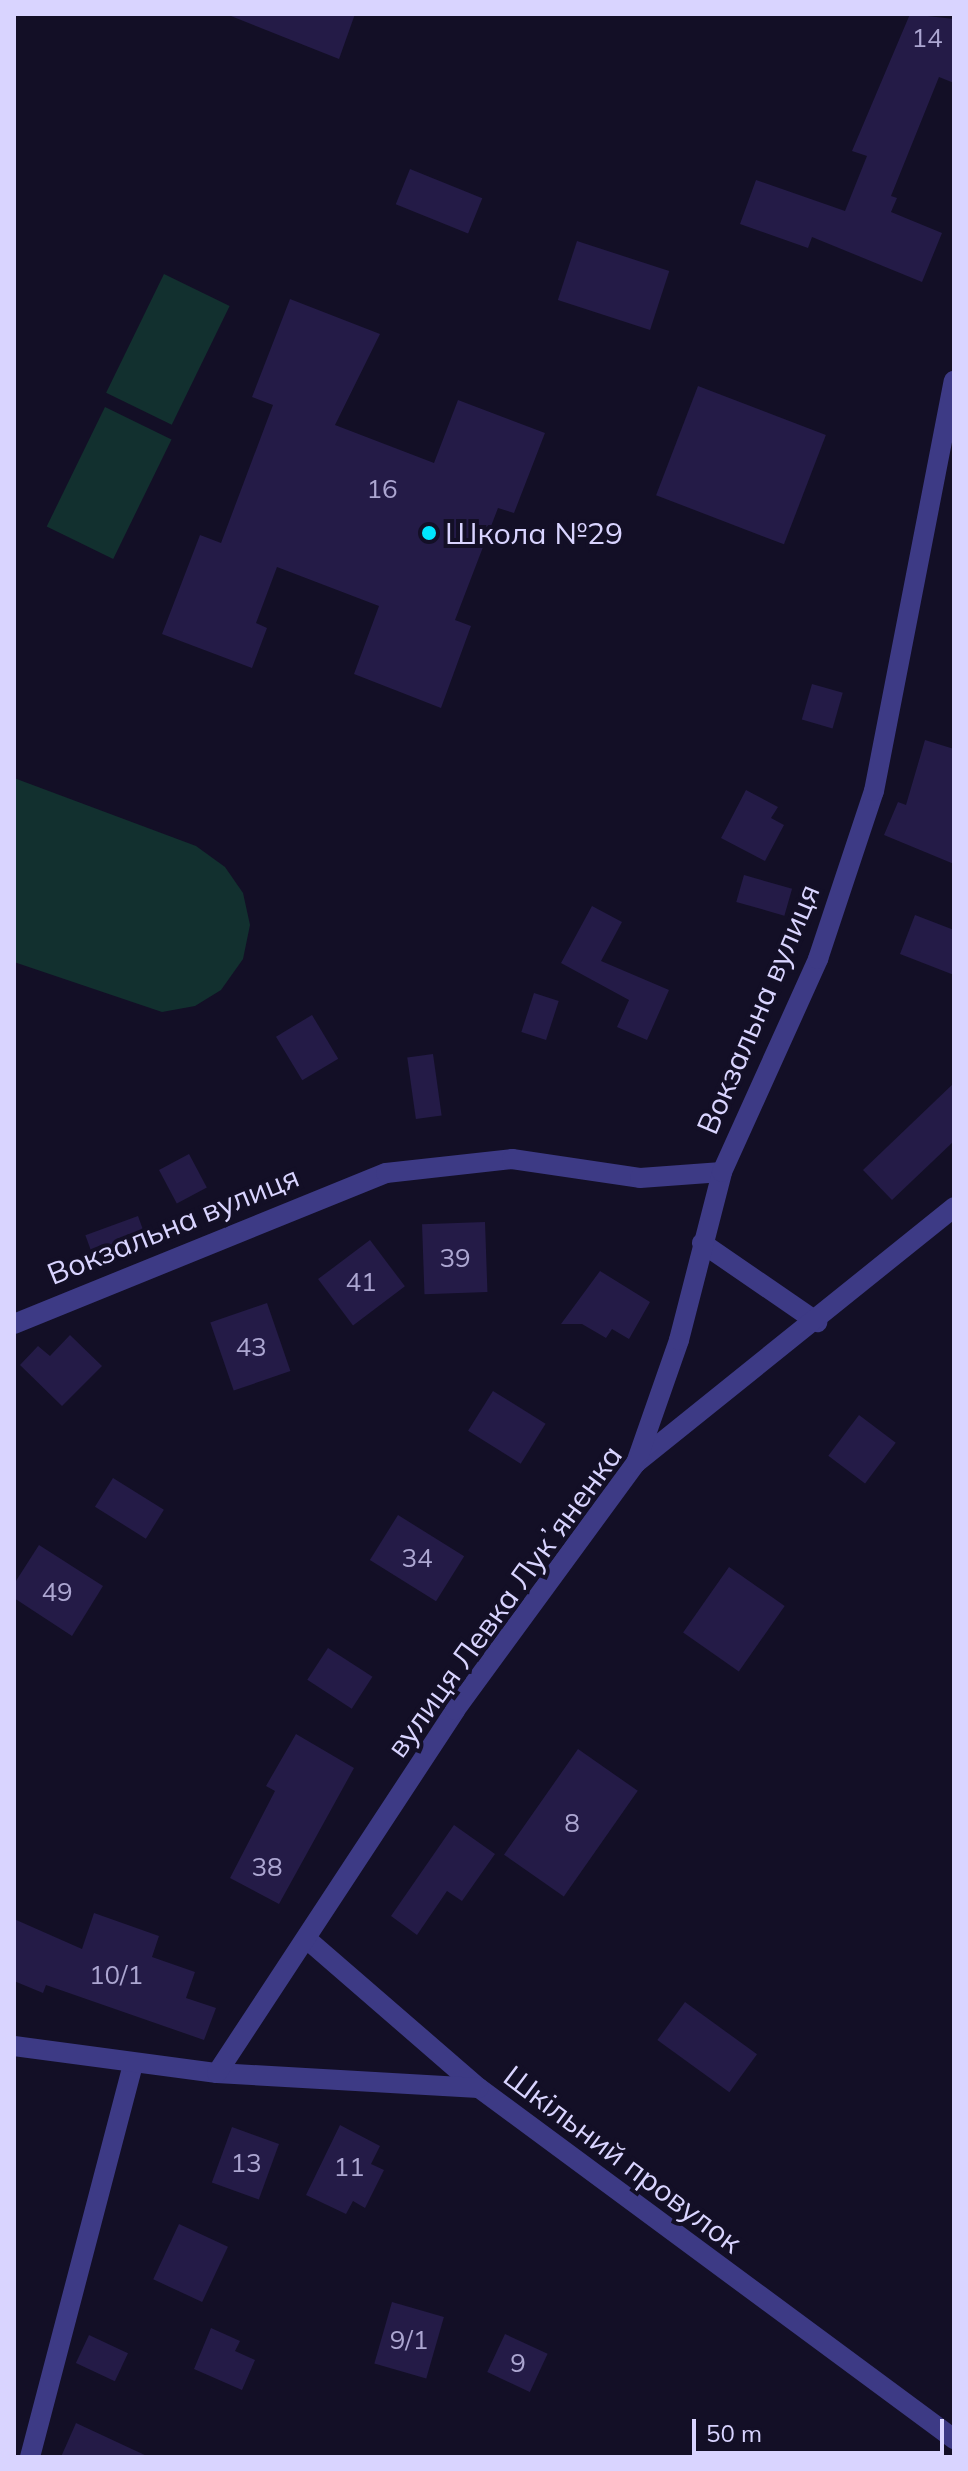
<!DOCTYPE html>
<html>
<head>
<meta charset="utf-8">
<style>
  body { margin:0 }
  #map { position:relative; width:968px; height:2471px; overflow:hidden; background:#130f26; font-family:Mulish,sans-serif }
  div>[style] { position:absolute }
  .green>* { inset:0; background:#12302f; transform-origin:0 0 }
  .building>* { inset:0; background:#241b47; transform-origin:0 0 }
  .minor>* { height:20px; margin:-10px; padding:0 10px; transform-origin:10px; border-radius:10px; background:#3d3a85 }
  .tertiary>* { height:20px; margin:-10px; padding:0 10px; transform-origin:10px; border-radius:10px; background:#3d3a85 }
  .dots>* { width:22px; height:22px; translate:-50% -50%; box-sizing:border-box; border:4px solid #130f26; border-radius:50% }
  span { translate:-50% -50%; white-space:nowrap; text-align:center; line-height:1.15; -webkit-text-stroke:8px #130f26; paint-order:stroke }
  .number-label { font-size:26px; color:#aca6d1 }
  .number-label span { -webkit-text-stroke-width:0 }
  .poi-label { font-size:30px; color:#d9d4ff }
  .left { translate:0 -50%; text-align:left }
  .street-label { font-size:30px; color:#d9d4ff }
  .frame { position:absolute; inset:0; border:16px solid #d9d4ff; pointer-events:none }
  .scale { position:absolute; left:692px; top:2419px; width:252px; height:36px; box-sizing:border-box; border:4px solid #d9d4ff; border-top:0; padding-left:10px; font-size:24px; line-height:28px; white-space:nowrap; color:#d9d4ff; -webkit-text-stroke:6px #130f26; paint-order:stroke }
</style>
</head>
<body>
<div id="map">
  <div class="green">
    <div style="left:164px;top:274px;width:73px;height:132px;rotate:26deg"></div>
    <div style="left:105px;top:407px;width:74px;height:133px;rotate:26deg"></div>
    <div style="clip-path:polygon(14px 778px,196px 846px,225px 867px,243px 893px,250px 925px,243px 959px,221px 990px,195px 1006px,162px 1012px,14px 962px)"></div>
  </div>
  <div class="building">
    <div style="clip-path:polygon(226px 14px,355px 14px,339px 59px)"></div>
    <div style="clip-path:polygon(910px 14px,954px 19px,954px 83px,939px 77px,891px 196px,897px 198px,891px 212px,942px 233px,922px 282px,812px 237px,808px 248px,740px 224px,756px 180px,845px 211px,867px 156px,852px 151px)"></div>
    <div style="left:410px;top:169px;width:78px;height:38px;rotate:22deg"></div>
    <div style="left:577px;top:241px;width:97px;height:62px;rotate:18deg"></div>
    <div style="clip-path:polygon(290px 299px,380px 334px,335px 425px,434px 463px,458px 400px,545px 433px,514px 513px,498px 508px,455px 620px,471px 626px,441px 708px,354px 674px,379px 606px,277px 567px,256px 623px,267px 628px,252px 668px,162px 634px,200px 535px,221px 543px,273px 405px,252px 397px)"></div>
    <div style="left:698px;top:386px;width:137px;height:117px;rotate:21deg"></div>
    <div style="left:812px;top:684px;width:32px;height:37px;rotate:16deg"></div>
    <div style="clip-path:polygon(925px 740px,954px 749px,954px 864px,884px 835px,898px 802px,906px 805px)"></div>
    <div style="clip-path:polygon(746px 790px,778px 807px,771px 818px,784px 825px,765px 861px,721px 838px)"></div>
    <div style="left:744px;top:875px;width:50px;height:28px;rotate:16deg"></div>
    <div style="clip-path:polygon(592px 906px,622px 922px,601px 961px,669px 990px,647px 1040px,617px 1027px,629px 1000px,561px 963px)"></div>
    <div style="clip-path:polygon(915px 915px,954px 930px,954px 975px,900px 954px)"></div>
    <div style="left:534px;top:993px;width:26px;height:41px;rotate:18deg"></div>
    <div style="left:312px;top:1015px;width:51px;height:42px;rotate:59deg"></div>
    <div style="left:433px;top:1054px;width:62px;height:26px;rotate:82deg"></div>
    <div style="clip-path:polygon(954px 1083px,954px 1141px,892px 1200px,863px 1170px)"></div>
    <div style="left:189px;top:1154px;width:38px;height:34px;rotate:62deg"></div>
    <div style="left:138px;top:1216px;width:32px;height:56px;rotate:70deg"></div>
    <div style="left:485px;top:1222px;width:70px;height:63px;rotate:88deg"></div>
    <div style="left:370px;top:1240px;width:58px;height:65px;rotate:53deg"></div>
    <div style="clip-path:polygon(600px 1271px,650px 1302px,629px 1339px,612px 1329px,606px 1338px,582px 1324px,561px 1324px)"></div>
    <div style="left:267px;top:1303px;width:72px;height:60px;rotate:71deg"></div>
    <div style="clip-path:polygon(70px 1335px,102px 1366px,62px 1406px,20px 1365px,38px 1346px,50px 1356px)"></div>
    <div style="left:493px;top:1391px;width:62px;height:47px;rotate:32deg"></div>
    <div style="left:859px;top:1415px;width:46px;height:51px;rotate:37deg"></div>
    <div style="left:113px;top:1478px;width:60px;height:34px;rotate:32deg"></div>
    <div style="left:398px;top:1515px;width:78px;height:53px;rotate:32deg"></div>
    <div style="clip-path:polygon(39px 1545px,103px 1586px,72px 1636px,14px 1598px,14px 1584px)"></div>
    <div style="left:729px;top:1567px;width:68px;height:80px;rotate:35deg"></div>
    <div style="left:328px;top:1648px;width:53px;height:38px;rotate:33deg"></div>
    <div style="clip-path:polygon(296px 1734px,354px 1768px,279px 1904px,230px 1878px,275px 1791px,266px 1786px)"></div>
    <div style="left:578px;top:1749px;width:73px;height:129px;rotate:35deg"></div>
    <div style="clip-path:polygon(454px 1825px,495px 1854px,462px 1901px,447px 1891px,417px 1935px,391px 1916px)"></div>
    <div style="clip-path:polygon(94px 1913px,159px 1936px,152px 1957px,195px 1972px,186px 1998px,216px 2008px,204px 2040px,46px 1985px,43px 1993px,14px 1981px,14px 1919px,82px 1949px)"></div>
    <div style="left:685px;top:2002px;width:89px;height:47px;rotate:36deg"></div>
    <div style="clip-path:polygon(340px 2125px,380px 2146px,371px 2164px,384px 2170px,365px 2208px,353px 2201px,346px 2214px,306px 2195px)"></div>
    <div style="left:232px;top:2127px;width:50px;height:59px;rotate:20deg"></div>
    <div style="left:179px;top:2224px;width:54px;height:61px;rotate:25deg"></div>
    <div style="left:392px;top:2302px;width:54px;height:64px;rotate:16deg"></div>
    <div style="clip-path:polygon(211px 2328px,240px 2341px,235px 2351px,255px 2360px,242px 2390px,194px 2369px)"></div>
    <div style="left:505px;top:2334px;width:47px;height:42px;rotate:25deg"></div>
    <div style="left:89px;top:2335px;width:43px;height:31px;rotate:25deg"></div>
    <div style="clip-path:polygon(76px 2423px,149px 2457px,61px 2457px)"></div>
  </div>
  <div class="minor">
    <div style="left:702px;top:1243px;width:140px;rotate:34.5deg"></div>
    <div style="left:636px;top:1463px;width:408px;rotate:-38.8deg"></div>
    <div style="left:309px;top:1941px;width:225px;rotate:40.9deg"></div>
    <div style="left:479px;top:2088px;width:591px;rotate:36.46deg"></div>
    <div style="left:217px;top:2073px;width:262px;rotate:3.3deg"></div>
    <div style="left:30px;top:2457px;width:405px;rotate:-75.3deg"></div>
  </div>
  <div class="tertiary">
    <div style="left:14px;top:1324px;width:401px;rotate:-22.1deg"></div>
    <div style="left:386px;top:1173px;width:127px;rotate:-6.3deg"></div>
    <div style="left:512px;top:1159px;width:129px;rotate:8.4deg"></div>
    <div style="left:640px;top:1178px;width:82px;rotate:-4.2deg"></div>
    <div style="left:14px;top:2046px;width:205px;rotate:7.6deg"></div>
    <div style="left:217px;top:2073px;width:434px;rotate:-56.7deg"></div>
    <div style="left:455px;top:1710px;width:306px;rotate:-53.8deg"></div>
    <div style="left:636px;top:1463px;width:130px;rotate:-70.7deg"></div>
    <div style="left:679px;top:1340px;width:173px;rotate:-75.6deg"></div>
    <div style="left:722px;top:1172px;width:234px;rotate:-65.7deg"></div>
    <div style="left:818px;top:959px;width:177px;rotate:-71.6deg"></div>
    <div style="left:874px;top:791px;width:418px;rotate:-79deg"></div>
  </div>
  <div class="dots">
    <div style="left:429px;top:533px;background:#00e5ff"></div>
  </div>
  <div class="number-label">
    <span style="left:927px;top:38px">14</span>
    <span style="left:382px;top:489px">16</span>
    <span style="left:455px;top:1258px">39</span>
    <span style="left:361px;top:1282px">41</span>
    <span style="left:251px;top:1347px">43</span>
    <span style="left:417px;top:1558px">34</span>
    <span style="left:57px;top:1592px">49</span>
    <span style="left:572px;top:1823px">8</span>
    <span style="left:267px;top:1867px">38</span>
    <span style="left:116px;top:1975px">10/1</span>
    <span style="left:246px;top:2163px">13</span>
    <span style="left:349px;top:2167px">11</span>
    <span style="left:409px;top:2340px">9/1</span>
    <span style="left:518px;top:2363px">9</span>
  </div>
  <div class="poi-label">
    <span class="left" style="left:445px;top:533px">Школа №29</span>
  </div>
  <div class="street-label">
    <span style="left:758px;top:1009px;rotate:-67deg">Вокзальна вулиця</span>
    <span style="left:173px;top:1225px;rotate:-22deg">Вокзальна вулиця</span>
    <span style="left:504px;top:1601px;rotate:-54deg">вулиця Левка Лукʼяненка</span>
    <span style="left:623px;top:2159px;rotate:37deg">Шкільний провулок</span>
  </div>
  <div class="frame"></div>
  <div class="scale">50 m</div>
</div>
</body>
</html>
